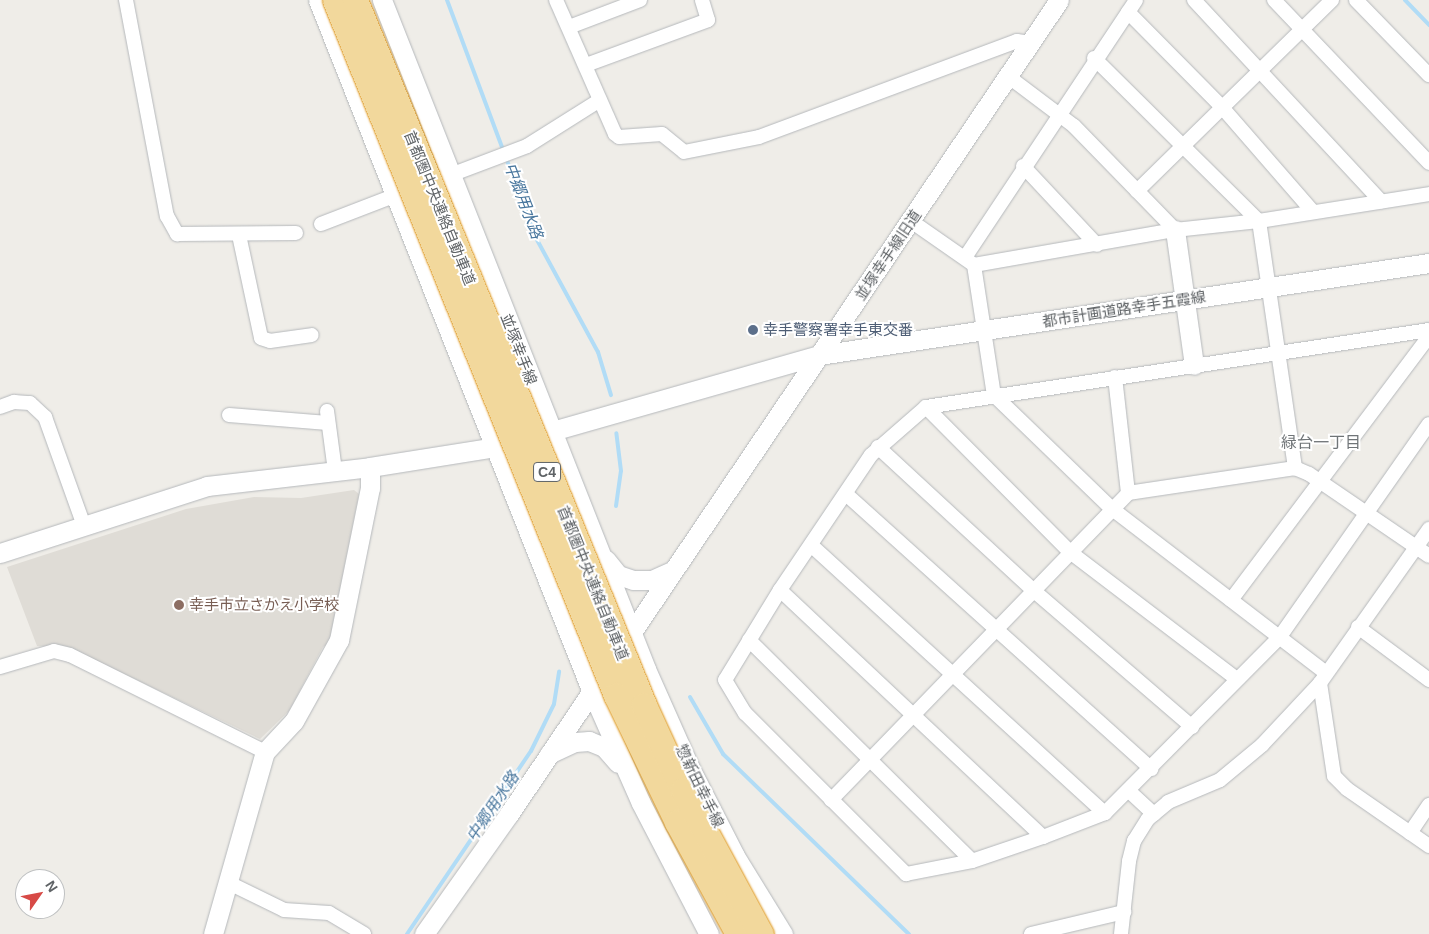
<!DOCTYPE html>
<html>
<head>
<meta charset="utf-8">
<style>
  body { margin:0 }
  #map { position:relative; width:1429px; height:934px; overflow:hidden; background:#efede8; font-family:Arial,"Noto Sans JP",sans-serif }
  div>[style] { position:absolute }
  .education>* { inset:0; background:#dfdcd6 }
  .stream>* { height:4px; margin:-2px; padding:0 2px; transform-origin:2px; border-radius:2px; background:#b1dcf6 }
  .roads { filter:drop-shadow(0 0 1px #b5b8bb) drop-shadow(0 0 1px #b5b8bb) }
  .street>* { height:14px; margin:-7px; padding:0 7px; transform-origin:7px; border-radius:7px; background:#fff }
  .secondary>* { height:19px; margin:-9.5px; padding:0 9.5px; transform-origin:9.5px; border-radius:9.5px; background:#fff }
  .bridges { filter:drop-shadow(0 0 1px #de961a) drop-shadow(0 0 1px #de961a) }
  .highway-bridge>* { height:25px; margin:-12.5px; padding:0 12.5px; transform-origin:12.5px; border-radius:12.5px; background:#f2d89c }
  .dots>* { width:14px; height:14px; translate:-50% -50%; box-sizing:border-box; border:2px solid #fff; border-radius:50% }
  span { translate:-50% -50%; white-space:nowrap; text-align:center; line-height:1.15; -webkit-text-stroke:4px #fff; paint-order:stroke }
  .shield-label span { padding:1px 4px; background:#fff; border:1px solid; border-radius:4px; -webkit-text-stroke-width:0 }
  .shield-label { font-size:14px; color:#5f6366; font-weight:700 }
  .street-label { font-size:15px; color:#5f6366 }
  .service-label { font-size:15px; color:#4e5e75 }
  .left { translate:0 -50%; text-align:left }
  .education-label { font-size:15px; color:#785e54 }
  .water-label { font-size:16px; color:#4c799f; font-style:italic }
  .neighbourhood-label { font-size:16px; color:#707578 }
  .north { position:absolute; left:15px; top:869px; width:50px; height:50px; box-sizing:border-box; background:#fff; border:1px solid #bfc1c2; border-radius:50%; rotate:57deg; font-size:14px; font-weight:700; line-height:20px; text-align:center; color:#5f6366 }
  .north::after { content:''; display:block; margin:auto; width:18px; height:22px; background:#d74a46; clip-path:polygon(50% 0,100% 100%,50% 72%,0 100%) }
</style>
</head>
<body>
<div id="map">
  <div class="education">
    <div style="clip-path:polygon(354px 490px,359px 494px,329px 643px,323px 647px,289px 711px,260px 739px,70px 648px,37px 646px,7px 567px,186px 509px,254px 497px,301px 498px)"></div>
  </div>
  <div class="stream">
    <div style="left:447px;top:0;width:254px;rotate:69.5deg"></div>
    <div style="left:536px;top:238px;width:130px;rotate:61.5deg"></div>
    <div style="left:598px;top:352px;width:45px;rotate:73.2deg"></div>
    <div style="left:1405px;top:0;width:35px;rotate:46deg"></div>
    <div style="left:616px;top:506px;width:35px;rotate:-82deg"></div>
    <div style="left:621px;top:471px;width:38px;rotate:-97deg"></div>
    <div style="left:690px;top:697px;width:66px;rotate:59.9deg"></div>
    <div style="left:723px;top:754px;width:259px;rotate:44.1deg"></div>
    <div style="left:407px;top:934px;width:221px;rotate:-55.9deg"></div>
    <div style="left:531px;top:751px;width:52px;rotate:-63.9deg"></div>
    <div style="left:554px;top:704px;width:33px;rotate:-81deg"></div>
  </div>
  <div class="roads">
    <div class="street">
      <div style="left:126px;top:0;width:220px;rotate:79.3deg"></div>
      <div style="left:167px;top:216px;width:21px;rotate:61deg"></div>
      <div style="left:177px;top:234px;width:119px;rotate:-0.5deg"></div>
      <div style="left:556px;top:0;width:146px;rotate:66.2deg"></div>
      <div style="left:615px;top:134px;width:5px;rotate:37deg"></div>
      <div style="left:619px;top:137px;width:43px;rotate:-4deg"></div>
      <div style="left:662px;top:134px;width:28px;rotate:39deg"></div>
      <div style="left:684px;top:152px;width:76px;rotate:-11.3deg"></div>
      <div style="left:759px;top:137px;width:275px;rotate:-20.4deg"></div>
      <div style="left:1017px;top:41px;width:13px;rotate:9deg"></div>
      <div style="left:1194px;top:0;width:275px;rotate:47.1deg"></div>
      <div style="left:1274px;top:0;width:225px;rotate:46.4deg"></div>
      <div style="left:1356px;top:0;width:105px;rotate:45.8deg"></div>
      <div style="left:1128px;top:12px;width:132px;rotate:45.3deg"></div>
      <div style="left:1221px;top:106px;width:140px;rotate:49deg"></div>
      <div style="left:569px;top:27px;width:76px;rotate:-20.8deg"></div>
      <div style="left:1094px;top:58px;width:232px;rotate:44.7deg"></div>
      <div style="left:1259px;top:221px;width:250px;rotate:81.7deg"></div>
      <div style="left:586px;top:65px;width:130px;rotate:-20.2deg"></div>
      <div style="left:708px;top:20px;width:21px;rotate:-107deg"></div>
      <div style="left:1009px;top:77px;width:81px;rotate:37deg"></div>
      <div style="left:1074px;top:126px;width:145px;rotate:45.8deg"></div>
      <div style="left:1023px;top:166px;width:108px;rotate:46.9deg"></div>
      <div style="left:424px;top:185px;width:110px;rotate:-20.7deg"></div>
      <div style="left:527px;top:146px;width:86px;rotate:-32.2deg"></div>
      <div style="left:1137px;top:191px;width:273px;rotate:-44.4deg"></div>
      <div style="left:911px;top:221px;width:77px;rotate:34.9deg"></div>
      <div style="left:974px;top:265px;width:132px;rotate:81.3deg"></div>
      <div style="left:994px;top:395px;width:163px;rotate:44deg"></div>
      <div style="left:1111px;top:508px;width:270px;rotate:37.5deg"></div>
      <div style="left:321px;top:224px;width:89px;rotate:-21.1deg"></div>
      <div style="left:239px;top:235px;width:105px;rotate:77.9deg"></div>
      <div style="left:261px;top:338px;width:9px;rotate:18deg"></div>
      <div style="left:270px;top:341px;width:42px;rotate:-8.1deg"></div>
      <div style="left:966px;top:256px;width:307px;rotate:-56.4deg"></div>
      <div style="left:974px;top:265px;width:204px;rotate:-9.9deg"></div>
      <div style="left:1175px;top:230px;width:84px;rotate:-6.1deg"></div>
      <div style="left:1259px;top:221px;width:172px;rotate:-9deg"></div>
      <div style="left:1429px;top:330px;width:509px;rotate:171.3deg"></div>
      <div style="left:926px;top:407px;width:73px;rotate:138.9deg"></div>
      <div style="left:871px;top:455px;width:163px;rotate:124deg"></div>
      <div style="left:780px;top:590px;width:105px;rotate:121.4deg"></div>
      <div style="left:725px;top:680px;width:39px;rotate:59deg"></div>
      <div style="left:745px;top:713px;width:228px;rotate:45deg"></div>
      <div style="left:906px;top:874px;width:67px;rotate:-11.1deg"></div>
      <div style="left:972px;top:861px;width:75px;rotate:-18.7deg"></div>
      <div style="left:1043px;top:837px;width:66px;rotate:-21.2deg"></div>
      <div style="left:1105px;top:813px;width:247px;rotate:-45.2deg"></div>
      <div style="left:1279px;top:638px;width:261px;rotate:-55deg"></div>
      <div style="left:1115px;top:377px;width:117px;rotate:83.6deg"></div>
      <div style="left:0;top:407px;width:15px;rotate:-20deg"></div>
      <div style="left:14px;top:402px;width:16px;rotate:4deg"></div>
      <div style="left:30px;top:403px;width:21px;rotate:43deg"></div>
      <div style="left:45px;top:417px;width:116px;rotate:70.3deg"></div>
      <div style="left:926px;top:407px;width:204px;rotate:45.2deg"></div>
      <div style="left:1070px;top:552px;width:210px;rotate:37.3deg"></div>
      <div style="left:327px;top:411px;width:61px;rotate:82.4deg"></div>
      <div style="left:229px;top:415px;width:99px;rotate:4.6deg"></div>
      <div style="left:878px;top:447px;width:211px;rotate:42.7deg"></div>
      <div style="left:1033px;top:590px;width:210px;rotate:40.7deg"></div>
      <div style="left:846px;top:494px;width:411px;rotate:42deg"></div>
      <div style="left:811px;top:545px;width:398px;rotate:42.4deg"></div>
      <div style="left:780px;top:590px;width:361px;rotate:43.2deg"></div>
      <div style="left:1231px;top:600px;width:330px;rotate:-53.1deg"></div>
      <div style="left:1358px;top:627px;width:89px;rotate:36.7deg"></div>
      <div style="left:749px;top:640px;width:314px;rotate:44.7deg"></div>
      <div style="left:0;top:667px;width:56px;rotate:-16.5deg"></div>
      <div style="left:54px;top:651px;width:16px;rotate:14deg"></div>
      <div style="left:70px;top:655px;width:218px;rotate:26.4deg"></div>
      <div style="left:1320px;top:683px;width:94px;rotate:81.4deg"></div>
      <div style="left:1334px;top:776px;width:18px;rotate:45deg"></div>
      <div style="left:1347px;top:789px;width:100px;rotate:34.8deg"></div>
      <div style="left:1129px;top:791px;width:34px;rotate:43deg"></div>
      <div style="left:831px;top:800px;width:427px;rotate:-45.9deg"></div>
      <div style="left:1128px;top:493px;width:169px;rotate:-8.5deg"></div>
      <div style="left:1295px;top:468px;width:15px;rotate:23deg"></div>
      <div style="left:1309px;top:474px;width:145px;rotate:34.3deg"></div>
      <div style="left:1410px;top:833px;width:34px;rotate:-56deg"></div>
      <div style="left:229px;top:883px;width:61px;rotate:26.1deg"></div>
      <div style="left:284px;top:910px;width:45px;rotate:3.8deg"></div>
      <div style="left:329px;top:913px;width:41px;rotate:31deg"></div>
      <div style="left:1031px;top:934px;width:96px;rotate:-13.3deg"></div>
      <div style="left:1121px;top:934px;width:73px;rotate:-83.7deg"></div>
      <div style="left:1129px;top:861px;width:21px;rotate:-76deg"></div>
      <div style="left:1134px;top:841px;width:26px;rotate:-58deg"></div>
      <div style="left:1148px;top:819px;width:26px;rotate:-40deg"></div>
      <div style="left:1168px;top:802px;width:56px;rotate:-22.9deg"></div>
      <div style="left:1220px;top:780px;width:55px;rotate:-39.8deg"></div>
      <div style="left:1262px;top:745px;width:85px;rotate:-46.9deg"></div>
      <div style="left:1320px;top:683px;width:189px;rotate:-54.7deg"></div>
    </div>
    <div class="secondary">
      <div style="left:318px;top:0;width:744px;rotate:68.4deg"></div>
      <div style="left:592px;top:692px;width:121px;rotate:66.2deg"></div>
      <div style="left:641px;top:803px;width:148px;rotate:62.6deg"></div>
      <div style="left:382px;top:0;width:719px;rotate:68.46deg"></div>
      <div style="left:646px;top:669px;width:106px;rotate:66.1deg"></div>
      <div style="left:689px;top:766px;width:101px;rotate:62.9deg"></div>
      <div style="left:735px;top:856px;width:92px;rotate:58.4deg"></div>
      <div style="left:1175px;top:230px;width:136px;rotate:82deg"></div>
      <div style="left:0;top:553px;width:218px;rotate:-17.9deg"></div>
      <div style="left:207px;top:486px;width:164px;rotate:-6.6deg"></div>
      <div style="left:370px;top:467px;width:128px;rotate:-9deg"></div>
      <div style="left:496px;top:447px;width:336px;rotate:-15.9deg"></div>
      <div style="left:819px;top:355px;width:617px;rotate:-8.58deg"></div>
      <div style="left:606px;top:560px;width:19px;rotate:51deg"></div>
      <div style="left:618px;top:575px;width:16px;rotate:18deg"></div>
      <div style="left:633px;top:580px;width:19px"></div>
      <div style="left:652px;top:580px;width:22px;rotate:-24deg"></div>
      <div style="left:549px;top:754px;width:29px;rotate:-25deg"></div>
      <div style="left:575px;top:742px;width:14px;rotate:-4deg"></div>
      <div style="left:589px;top:741px;width:16px;rotate:22deg"></div>
      <div style="left:604px;top:747px;width:21px;rotate:49deg"></div>
      <div style="left:213px;top:934px;width:189px;rotate:-74.1deg"></div>
      <div style="left:265px;top:752px;width:42px;rotate:-46.9deg"></div>
      <div style="left:294px;top:721px;width:93px;rotate:-60.9deg"></div>
      <div style="left:339px;top:640px;width:155px;rotate:-78.5deg"></div>
      <div style="left:370px;top:488px;width:21px;rotate:-90deg"></div>
      <div style="left:424px;top:934px;width:147px;rotate:-54.7deg"></div>
      <div style="left:509px;top:814px;width:982px;rotate:-55.95deg"></div>
    </div>
  </div>
  <div class="bridges">
    <div class="highway-bridge">
      <div style="left:335px;top:0;width:750px;rotate:67.99deg"></div>
      <div style="left:616px;top:695px;width:141px;rotate:64.3deg"></div>
      <div style="left:677px;top:822px;width:128px;rotate:61.4deg"></div>
      <div style="left:355px;top:0;width:762px;rotate:67.71deg"></div>
      <div style="left:644px;top:705px;width:94px;rotate:65.4deg"></div>
      <div style="left:683px;top:790px;width:164px;rotate:61.6deg"></div>
    </div>
  </div>
  <div class="dots">
    <div style="left:753px;top:330px;background:#5c6f8a"></div>
    <div style="left:179px;top:605px;background:#8d6e63"></div>
  </div>
  <div class="shield-label">
    <span style="left:547px;top:472px">C4</span>
  </div>
  <div class="street-label">
    <span style="left:440px;top:208px;rotate:68deg">首都圏中央連絡自動車道</span>
    <span style="left:888px;top:255px;rotate:-56deg">並塚幸手線旧道</span>
    <span style="left:1124px;top:309px;rotate:-9deg">都市計画道路幸手五霞線</span>
    <span style="left:519px;top:349px;rotate:69deg">並塚幸手線</span>
    <span style="left:593px;top:583px;rotate:68deg">首都圏中央連絡自動車道</span>
    <span style="left:700px;top:786px;rotate:64deg">惣新田幸手線</span>
  </div>
  <div class="service-label">
    <span class="left" style="left:763px;top:330px">幸手警察署幸手東交番</span>
  </div>
  <div class="education-label">
    <span class="left" style="left:189px;top:605px">幸手市立さかえ小学校</span>
  </div>
  <div class="water-label">
    <span style="left:523px;top:201px;rotate:69deg">中郷用水路</span>
    <span style="left:493px;top:807px;rotate:-56deg">中郷用水路</span>
  </div>
  <div class="neighbourhood-label">
    <span style="left:1321px;top:443px">緑台一丁目</span>
  </div>
  <div class="north">N</div>
</div>
</body>
</html>
